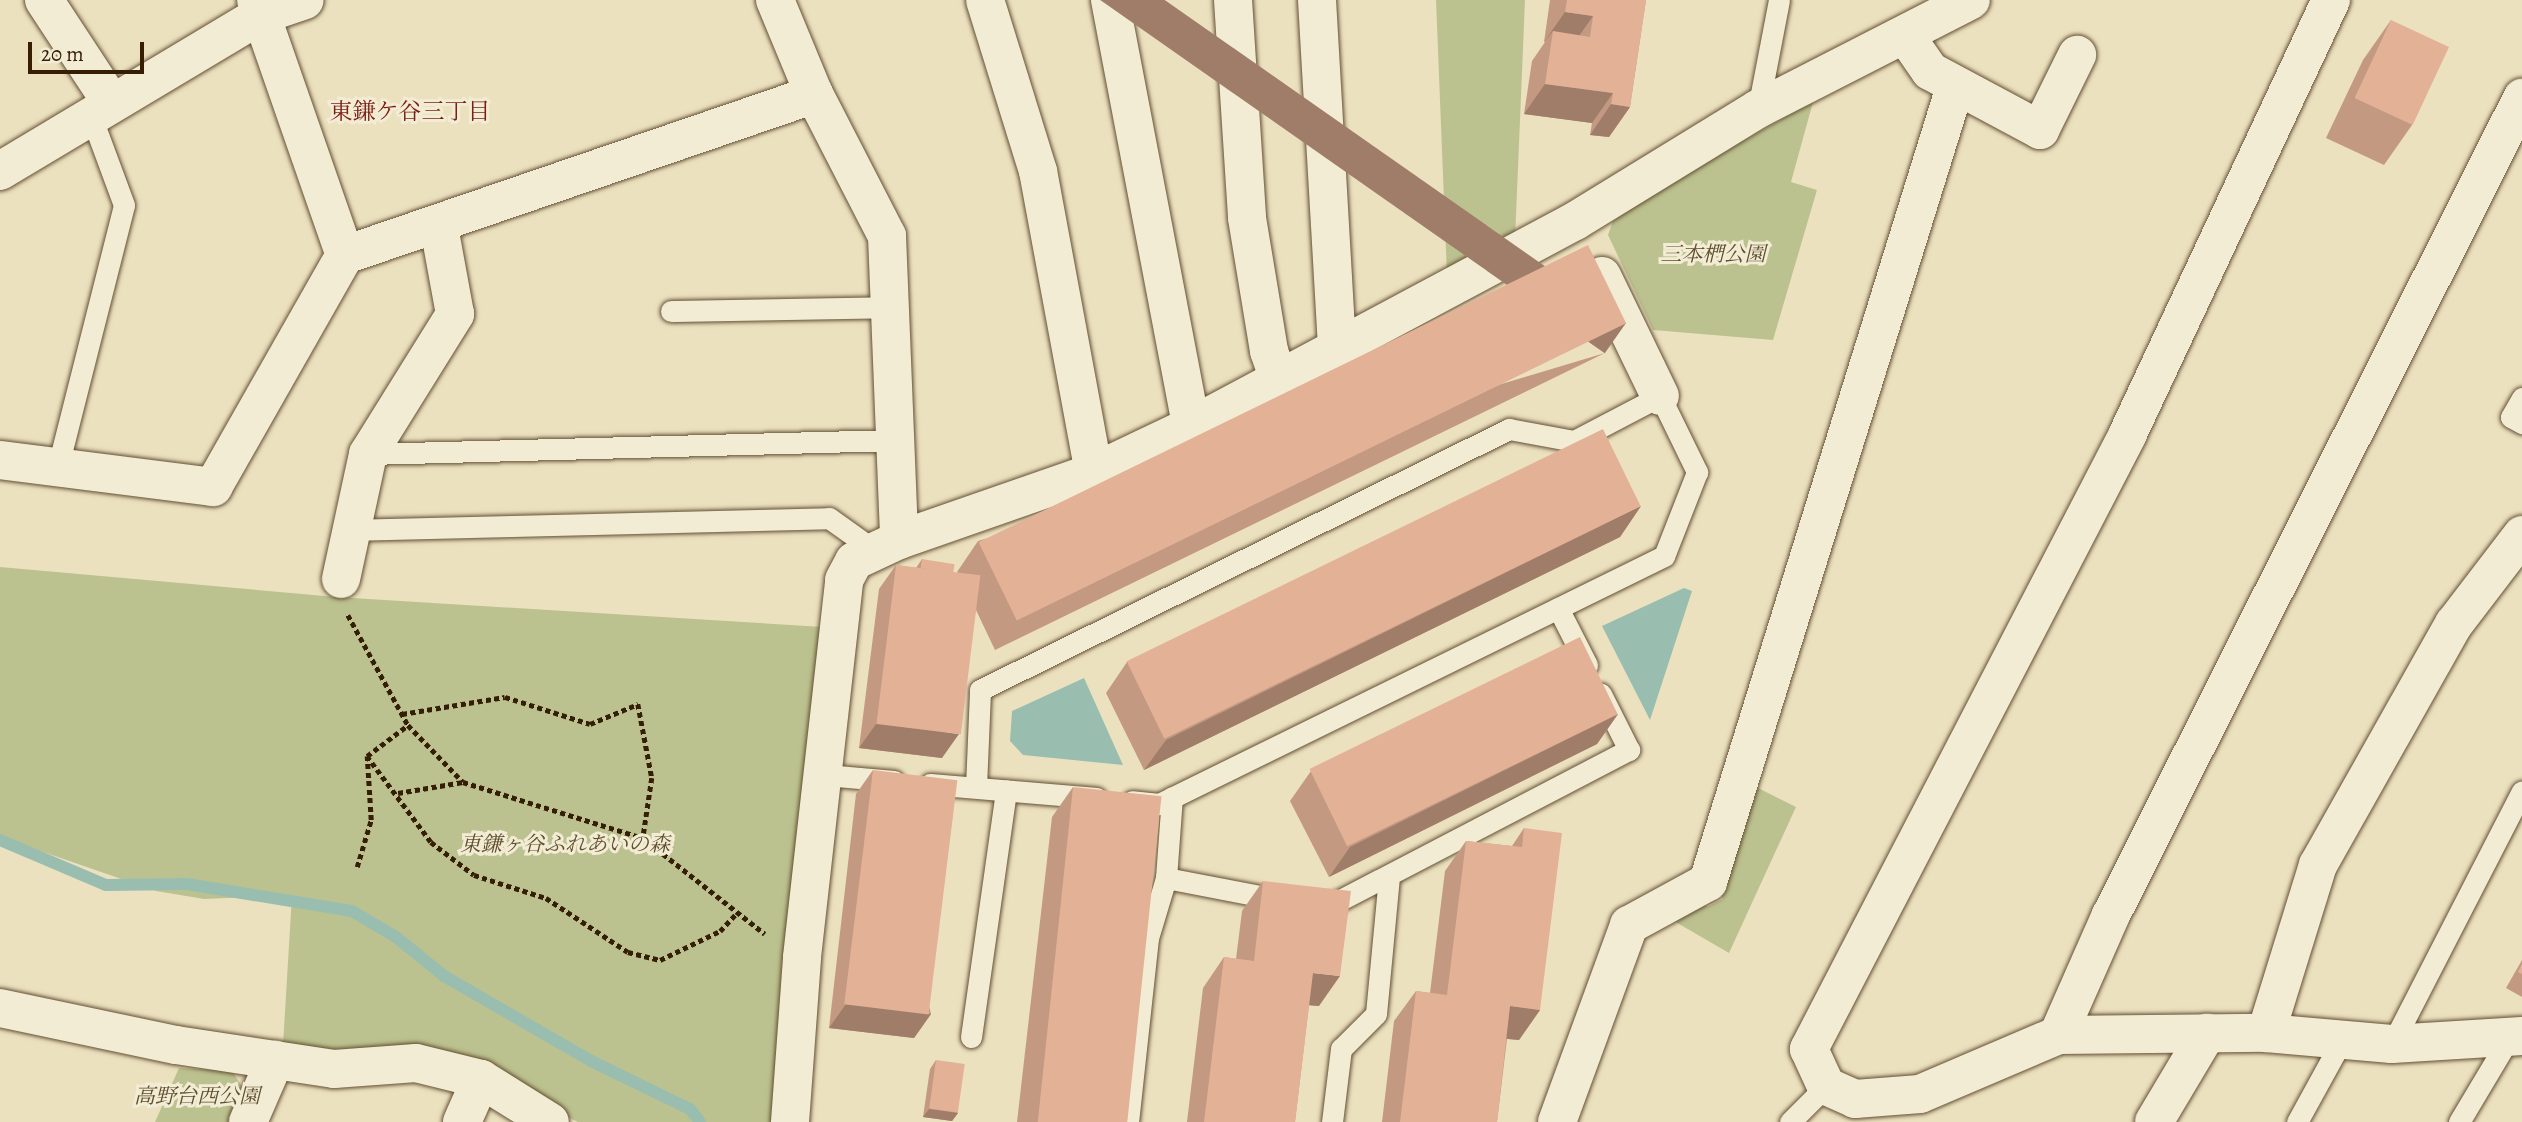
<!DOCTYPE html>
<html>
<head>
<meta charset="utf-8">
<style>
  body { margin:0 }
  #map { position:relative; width:2522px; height:1122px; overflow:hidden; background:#ece1bf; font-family:Alegreya,"Noto Serif JP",serif }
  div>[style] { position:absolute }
  .green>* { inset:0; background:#bcc28f }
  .water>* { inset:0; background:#99beaf }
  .stream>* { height:12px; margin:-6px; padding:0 6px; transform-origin:6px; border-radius:6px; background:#99beaf }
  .path>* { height:4.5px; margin-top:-2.25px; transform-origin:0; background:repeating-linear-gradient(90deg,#351e04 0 5px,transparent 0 8.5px) }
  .roads { filter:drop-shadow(0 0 2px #634f33) drop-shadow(0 0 2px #634f33) }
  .lane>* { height:21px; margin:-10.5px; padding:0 10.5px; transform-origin:10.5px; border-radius:10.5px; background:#f3ecd5 }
  .street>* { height:38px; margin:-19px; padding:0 19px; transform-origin:19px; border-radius:19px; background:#f3ecd5 }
  .wall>* { inset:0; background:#c39981 }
  .shaded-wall>* { inset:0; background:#9f7d69; transform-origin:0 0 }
  .building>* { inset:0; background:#e3b296; transform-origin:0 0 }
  span { translate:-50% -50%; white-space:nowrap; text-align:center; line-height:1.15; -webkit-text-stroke:6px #f3ecd5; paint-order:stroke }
  .park-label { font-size:21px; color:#5e4f2e; font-style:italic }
  .neighbourhood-label { font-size:23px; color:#7a1f14 }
  .scale { position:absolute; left:28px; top:42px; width:116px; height:32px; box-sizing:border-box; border:4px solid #351e04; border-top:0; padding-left:9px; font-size:21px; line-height:24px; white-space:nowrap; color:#351e04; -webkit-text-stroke:5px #f3ecd5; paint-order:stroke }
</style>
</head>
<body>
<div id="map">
  <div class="green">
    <div style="clip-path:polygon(1436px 0,1525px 0,1515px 240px,1447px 276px)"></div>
    <div style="clip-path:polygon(1813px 102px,1791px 182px,1817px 190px,1773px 340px,1653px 330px,1608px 235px,1613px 221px,1710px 159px)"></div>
    <div style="clip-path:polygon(0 567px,336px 597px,823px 627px,775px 1122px,578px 1122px,417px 1045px,340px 1052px,283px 1045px,292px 895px,204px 899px,156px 891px,0 837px)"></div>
    <div style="clip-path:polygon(1750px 784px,1796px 807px,1729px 953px,1667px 917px,1701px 898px,1707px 907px,1723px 899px,1717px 889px)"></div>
    <div style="clip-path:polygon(179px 1068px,232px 1071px,243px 1088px,229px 1122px,155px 1122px)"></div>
  </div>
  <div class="water">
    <div style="clip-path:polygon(1684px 588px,1692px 591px,1650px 720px,1602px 626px)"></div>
    <div style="clip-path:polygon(1084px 678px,1123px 765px,1023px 755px,1010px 741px,1012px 711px)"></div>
  </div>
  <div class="stream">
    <div style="left:0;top:840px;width:115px;rotate:23deg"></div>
    <div style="left:106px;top:885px;width:81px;rotate:-0.7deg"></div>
    <div style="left:187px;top:884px;width:167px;rotate:9.3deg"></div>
    <div style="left:352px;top:911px;width:51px;rotate:30.6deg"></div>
    <div style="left:396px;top:937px;width:62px;rotate:39.1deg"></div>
    <div style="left:444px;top:976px;width:170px;rotate:30deg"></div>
    <div style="left:591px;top:1061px;width:110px;rotate:25.9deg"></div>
    <div style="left:690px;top:1109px;width:16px;rotate:52deg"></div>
  </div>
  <div class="path">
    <div style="left:348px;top:615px;width:125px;rotate:61.4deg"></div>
    <div style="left:408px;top:725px;width:79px;rotate:46deg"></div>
    <div style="left:463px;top:782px;width:189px;rotate:17.3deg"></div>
    <div style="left:643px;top:838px;width:155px;rotate:38.2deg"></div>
    <div style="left:402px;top:714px;width:104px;rotate:-9.4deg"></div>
    <div style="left:505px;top:697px;width:89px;rotate:17.6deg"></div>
    <div style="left:590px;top:724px;width:52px;rotate:-22.6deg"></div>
    <div style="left:638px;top:704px;width:75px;rotate:79.3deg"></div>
    <div style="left:652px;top:778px;width:61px;rotate:98.5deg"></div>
    <div style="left:367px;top:756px;width:107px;rotate:53.3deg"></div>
    <div style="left:431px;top:842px;width:54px;rotate:37.5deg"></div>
    <div style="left:474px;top:875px;width:76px;rotate:17.7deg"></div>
    <div style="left:546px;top:898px;width:98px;rotate:33.4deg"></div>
    <div style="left:628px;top:952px;width:33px;rotate:14deg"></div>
    <div style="left:660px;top:960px;width:67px;rotate:-25.8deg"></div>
    <div style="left:720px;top:931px;width:25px;rotate:-47deg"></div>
    <div style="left:398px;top:793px;width:66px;rotate:-9.6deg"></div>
    <div style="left:357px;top:867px;width:49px;rotate:-73.4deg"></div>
    <div style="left:371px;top:820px;width:64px;rotate:-93.6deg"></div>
    <div style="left:367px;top:756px;width:51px;rotate:-37.1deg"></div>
  </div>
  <div class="roads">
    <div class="lane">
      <div style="left:1758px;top:109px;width:111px;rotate:-79.1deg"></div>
      <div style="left:671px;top:311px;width:219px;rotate:-1deg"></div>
      <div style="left:2522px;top:398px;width:22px;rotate:120deg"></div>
      <div style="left:2511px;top:417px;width:13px;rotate:29deg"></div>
      <div style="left:368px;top:454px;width:527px;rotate:-1.52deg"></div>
      <div style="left:58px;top:466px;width:269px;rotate:-75.8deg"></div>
      <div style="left:124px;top:205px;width:95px;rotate:-110.3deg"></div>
      <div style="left:348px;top:530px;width:481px;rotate:-1.4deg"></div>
      <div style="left:829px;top:518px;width:55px;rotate:35.4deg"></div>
      <div style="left:1558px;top:608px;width:64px;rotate:63deg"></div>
      <div style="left:837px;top:776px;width:57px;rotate:5deg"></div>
      <div style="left:930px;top:784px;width:167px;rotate:4.8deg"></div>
      <div style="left:976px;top:787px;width:97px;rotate:-87.6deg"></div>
      <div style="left:980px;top:690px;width:590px;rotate:-26.26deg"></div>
      <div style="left:1509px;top:429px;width:66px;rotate:10.5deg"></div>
      <div style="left:1574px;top:441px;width:97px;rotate:-27.6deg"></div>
      <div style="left:1660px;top:396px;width:85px;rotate:64deg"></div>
      <div style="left:1697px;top:472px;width:90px;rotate:111.4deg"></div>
      <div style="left:1664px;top:556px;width:563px;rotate:153.84deg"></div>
      <div style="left:1159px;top:804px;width:27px;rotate:-174deg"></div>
      <div style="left:1166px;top:878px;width:116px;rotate:10.9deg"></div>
      <div style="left:1325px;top:908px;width:343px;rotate:-27.5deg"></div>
      <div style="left:1629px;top:750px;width:63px;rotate:-116.6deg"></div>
      <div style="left:971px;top:1037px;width:249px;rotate:-81.9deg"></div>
      <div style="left:2392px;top:1044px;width:284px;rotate:-62.8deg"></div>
      <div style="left:1128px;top:1122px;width:185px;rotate:-83.8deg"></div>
      <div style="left:1148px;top:938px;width:63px;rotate:-73.3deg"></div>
      <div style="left:1166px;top:878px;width:81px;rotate:-85.8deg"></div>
      <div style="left:1332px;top:1122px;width:74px;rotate:-83deg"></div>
      <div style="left:1341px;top:1049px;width:49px;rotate:-45deg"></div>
      <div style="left:1376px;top:1014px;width:139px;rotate:-84.6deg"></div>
      <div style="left:1790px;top:1122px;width:51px;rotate:-45deg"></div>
      <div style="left:2297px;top:1122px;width:94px;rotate:-61.2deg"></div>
      <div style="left:2459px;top:1122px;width:98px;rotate:-59.2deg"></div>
    </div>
    <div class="street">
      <div style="left:44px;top:0;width:122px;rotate:56.7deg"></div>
      <div style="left:256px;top:0;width:270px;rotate:70.8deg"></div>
      <div style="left:775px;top:0;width:102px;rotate:67.5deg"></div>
      <div style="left:814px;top:94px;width:160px;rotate:62.8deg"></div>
      <div style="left:887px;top:236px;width:304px;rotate:87.7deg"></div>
      <div style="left:985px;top:0;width:179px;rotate:72.8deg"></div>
      <div style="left:1038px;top:171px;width:306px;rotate:79.5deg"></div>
      <div style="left:1110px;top:0;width:434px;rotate:79.2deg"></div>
      <div style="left:1233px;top:0;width:218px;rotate:86.3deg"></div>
      <div style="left:1247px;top:218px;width:135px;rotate:80.6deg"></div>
      <div style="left:1269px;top:351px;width:31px;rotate:71deg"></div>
      <div style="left:1317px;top:0;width:349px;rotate:86.7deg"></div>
      <div style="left:2331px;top:0;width:479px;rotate:115.1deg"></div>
      <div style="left:2128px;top:434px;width:693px;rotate:117.42deg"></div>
      <div style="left:1809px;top:1049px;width:41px;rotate:65.3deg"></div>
      <div style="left:1826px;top:1086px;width:32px;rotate:24deg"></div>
      <div style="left:1855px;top:1099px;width:65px;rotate:-4.4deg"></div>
      <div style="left:1920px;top:1094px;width:150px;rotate:-23.1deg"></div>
      <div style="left:2058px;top:1035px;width:208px;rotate:-0.6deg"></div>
      <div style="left:2266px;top:1033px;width:126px;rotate:5deg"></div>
      <div style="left:2392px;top:1044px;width:130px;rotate:-3.5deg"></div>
      <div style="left:1905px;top:35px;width:44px;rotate:55.2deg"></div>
      <div style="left:1930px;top:71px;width:125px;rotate:28.2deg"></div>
      <div style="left:2040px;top:130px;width:84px;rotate:-63.7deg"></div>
      <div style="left:0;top:171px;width:304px;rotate:-30.9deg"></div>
      <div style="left:261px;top:15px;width:46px;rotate:-18.8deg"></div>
      <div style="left:1602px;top:276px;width:133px;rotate:64.2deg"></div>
      <div style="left:0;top:460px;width:215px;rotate:7.2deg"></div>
      <div style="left:213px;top:487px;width:267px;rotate:-60.4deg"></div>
      <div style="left:345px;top:255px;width:496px;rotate:-18.9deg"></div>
      <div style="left:341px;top:579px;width:128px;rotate:-77.8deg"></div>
      <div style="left:368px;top:454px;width:165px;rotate:-58.1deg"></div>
      <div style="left:455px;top:314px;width:88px;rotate:-100.4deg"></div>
      <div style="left:0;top:1008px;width:180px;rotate:11.9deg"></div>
      <div style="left:176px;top:1045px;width:160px;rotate:8.6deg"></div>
      <div style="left:334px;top:1069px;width:82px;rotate:-4.2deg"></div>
      <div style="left:416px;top:1063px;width:67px;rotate:13.8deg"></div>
      <div style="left:481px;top:1079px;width:81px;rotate:31.9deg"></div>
      <div style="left:2266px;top:1033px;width:176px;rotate:-72.8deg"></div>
      <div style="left:2318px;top:865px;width:277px;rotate:-60.6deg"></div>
      <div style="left:2454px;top:624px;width:112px;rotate:-52.6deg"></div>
      <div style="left:2058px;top:1035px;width:131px;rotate:-66.2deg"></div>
      <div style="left:2111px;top:915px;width:915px;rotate:-63.29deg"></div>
      <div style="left:248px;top:1122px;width:68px;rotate:-66.5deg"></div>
      <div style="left:462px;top:1122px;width:47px;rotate:-66.2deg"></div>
      <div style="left:790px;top:1122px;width:165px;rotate:-85.8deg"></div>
      <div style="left:802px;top:957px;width:379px;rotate:-83.6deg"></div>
      <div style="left:844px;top:580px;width:21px;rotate:-62deg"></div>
      <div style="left:854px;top:561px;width:50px;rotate:-25deg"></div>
      <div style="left:899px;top:540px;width:207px;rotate:-19.2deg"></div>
      <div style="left:1094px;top:472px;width:107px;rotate:-25.4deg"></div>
      <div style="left:1191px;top:426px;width:435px;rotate:-28.1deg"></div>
      <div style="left:1575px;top:221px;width:215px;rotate:-31.5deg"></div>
      <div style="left:1758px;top:109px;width:239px;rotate:-27.1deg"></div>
      <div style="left:1557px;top:1122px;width:210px;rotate:-69.9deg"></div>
      <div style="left:1629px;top:925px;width:90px;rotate:-28.6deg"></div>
      <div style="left:1708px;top:882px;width:832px;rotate:-72.74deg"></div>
      <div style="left:2154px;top:1122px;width:104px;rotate:-59.2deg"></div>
    </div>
  </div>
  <div class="wall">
    <div style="clip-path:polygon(1550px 0,1646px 0,1630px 107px,1609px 137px,1590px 135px,1592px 123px,1524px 114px,1532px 61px,1545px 42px,1544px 42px)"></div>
    <div style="clip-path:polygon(2391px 20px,2412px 125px,2384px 165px,2326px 138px,2363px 60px)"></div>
    <div style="clip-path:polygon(1605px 353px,995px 650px,976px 610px,942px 758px,859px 748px,879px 589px,896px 565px,916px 568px,922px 559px,954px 573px,958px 573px,957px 572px,978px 541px)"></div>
    <div style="clip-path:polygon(1641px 506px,1620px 537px,1144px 770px,1106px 693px,1127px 662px)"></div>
    <div style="clip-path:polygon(1618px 714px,1597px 744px,1329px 877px,1290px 801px,1311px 771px)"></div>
    <div style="clip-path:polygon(873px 770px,931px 1014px,914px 1038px,829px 1028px,856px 794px)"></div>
    <div style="clip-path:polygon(1073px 787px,1126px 1122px,1017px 1122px,1052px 817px)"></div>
    <div style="clip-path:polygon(1524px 828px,1540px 1010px,1519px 1040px,1507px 1039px,1497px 1122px,1382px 1122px,1394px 1021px,1416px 991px,1430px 993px,1445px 871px,1466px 841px,1512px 846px)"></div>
    <div style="clip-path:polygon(1263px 881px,1319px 1006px,1309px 1005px,1295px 1122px,1187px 1122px,1203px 988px,1224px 957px,1236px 959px,1242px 911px)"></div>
    <div style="clip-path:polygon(2522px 960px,2522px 997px,2506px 988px)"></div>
    <div style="clip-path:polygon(936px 1060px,958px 1113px,952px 1121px,923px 1117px,930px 1069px)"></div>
  </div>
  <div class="shaded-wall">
    <div style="clip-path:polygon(1565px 12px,1593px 16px,1572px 46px,1553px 31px,1544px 42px)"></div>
    <div style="clip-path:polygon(1545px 84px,1613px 93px,1592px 123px,1524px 114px)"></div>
    <div style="clip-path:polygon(1611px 104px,1630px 107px,1609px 137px,1590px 135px)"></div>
    <div style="left:1626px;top:323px;width:37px;height:678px;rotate:125deg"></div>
    <div style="clip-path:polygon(1641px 506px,1620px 537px,1144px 770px,1166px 740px)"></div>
    <div style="clip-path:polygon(1618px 714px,1597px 744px,1329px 877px,1350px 847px)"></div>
    <div style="clip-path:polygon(876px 724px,959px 734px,942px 758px,859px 748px)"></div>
    <div style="clip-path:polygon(1313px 973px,1340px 976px,1319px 1006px,1292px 1004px)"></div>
    <div style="clip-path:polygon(846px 1004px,931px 1014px,914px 1038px,829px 1028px)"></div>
    <div style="clip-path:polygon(1510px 1006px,1540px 1010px,1519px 1040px,1489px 1037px)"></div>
    <div style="clip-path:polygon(929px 1109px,958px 1113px,952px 1121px,923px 1117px)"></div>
  </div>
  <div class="building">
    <div style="clip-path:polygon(1567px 0,1646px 0,1630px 107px,1611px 104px,1613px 93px,1545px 84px,1553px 31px,1590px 37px,1593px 16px,1565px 12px)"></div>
    <div style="left:2391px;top:20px;width:64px;height:86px;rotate:25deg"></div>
    <div style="left:1588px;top:245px;width:87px;height:678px;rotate:64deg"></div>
    <div style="left:1603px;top:429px;width:86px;height:530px;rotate:64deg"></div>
    <div style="left:922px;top:559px;width:33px;height:9px;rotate:9deg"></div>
    <div style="left:896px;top:565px;width:85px;height:160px;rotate:7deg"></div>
    <div style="left:1580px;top:637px;width:86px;height:301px;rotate:64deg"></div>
    <div style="left:873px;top:770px;width:85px;height:236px;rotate:7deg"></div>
    <div style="left:1073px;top:787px;width:89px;height:337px;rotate:6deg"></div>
    <div style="clip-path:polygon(1524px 828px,1562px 833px,1540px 1010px,1510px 1006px,1497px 1122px,1400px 1122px,1416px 991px,1447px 995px,1466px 841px,1522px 847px)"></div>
    <div style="clip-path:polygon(1263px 881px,1351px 891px,1340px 976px,1313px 973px,1295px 1122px,1204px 1122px,1224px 957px,1254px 961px)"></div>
    <div style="clip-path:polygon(2522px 964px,2522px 974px,2518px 972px)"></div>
    <div style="left:936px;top:1060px;width:29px;height:49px;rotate:8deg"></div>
  </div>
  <div class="park-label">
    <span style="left:1713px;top:254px">三本椚公園</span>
    <span style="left:565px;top:844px">東鎌ヶ谷ふれあいの森</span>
    <span style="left:197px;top:1096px">高野台西公園</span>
  </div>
  <div class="neighbourhood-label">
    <span style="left:410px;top:112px">東鎌ケ谷三丁目</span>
  </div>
  <div class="scale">20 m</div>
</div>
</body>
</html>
